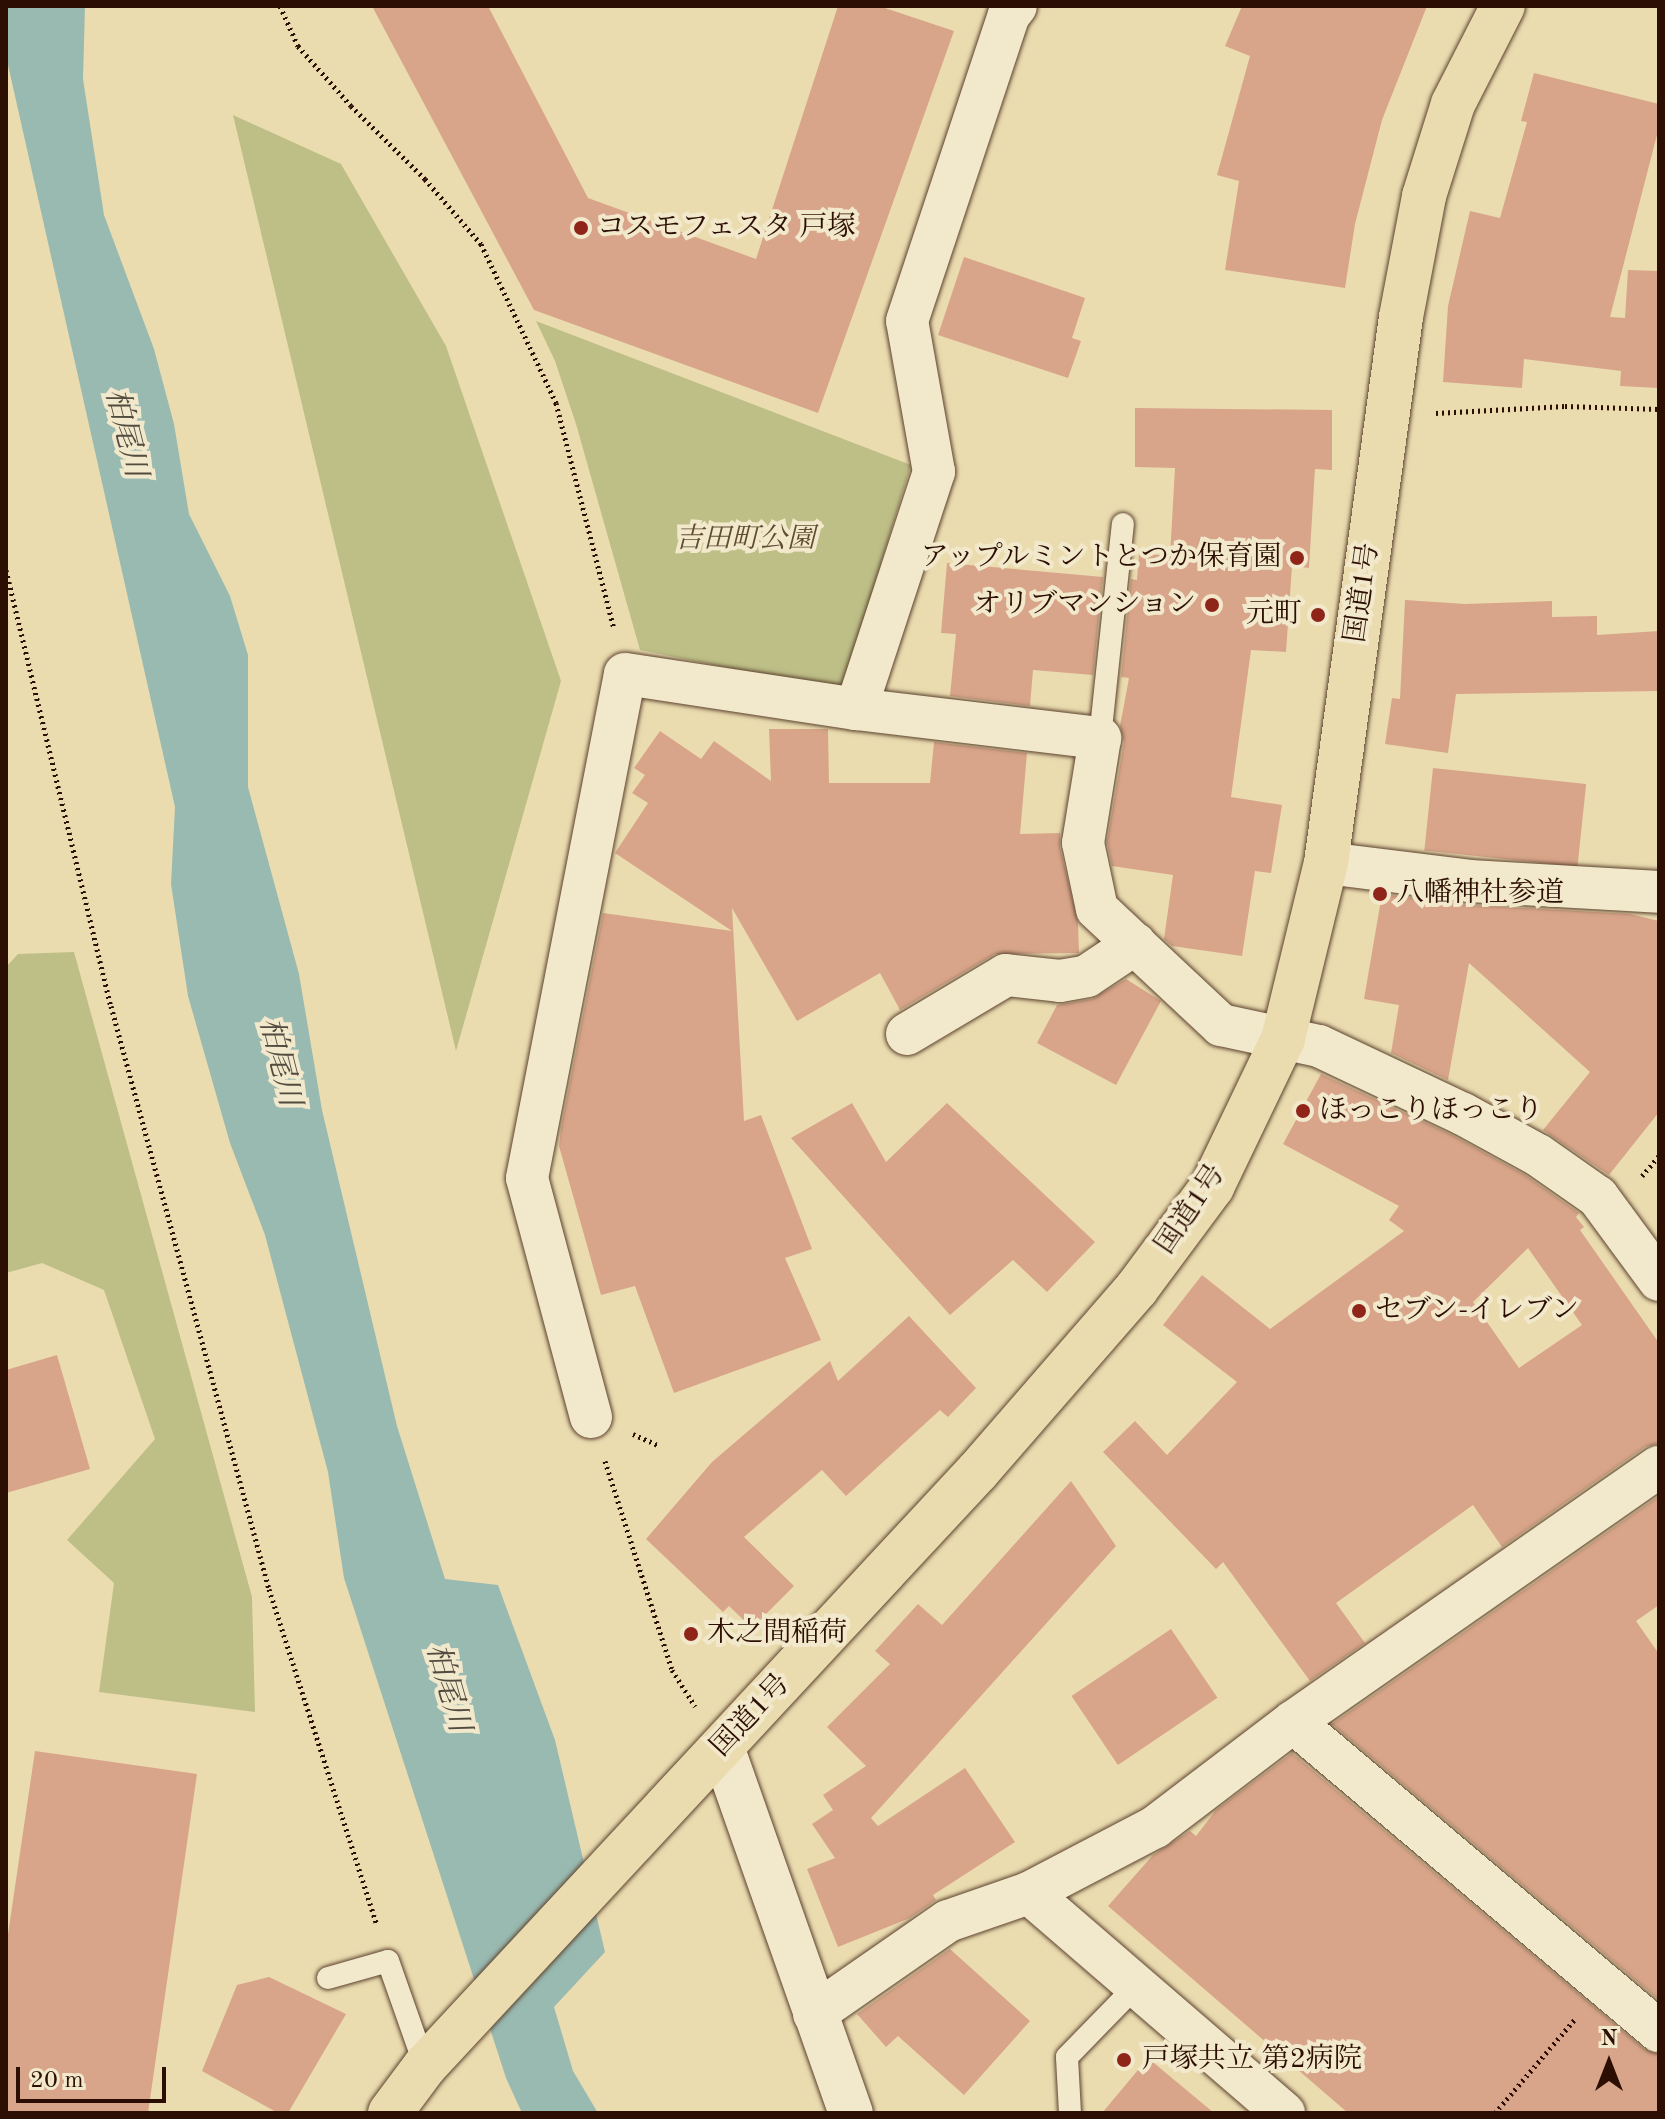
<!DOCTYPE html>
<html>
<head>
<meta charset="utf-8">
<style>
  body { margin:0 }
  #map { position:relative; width:1665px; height:2119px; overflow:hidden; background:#ebdcb0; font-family:"Old Standard TT","Noto Serif JP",serif }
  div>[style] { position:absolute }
  .green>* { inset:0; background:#bdbf87 }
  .water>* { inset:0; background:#99bab1 }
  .building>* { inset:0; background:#d8a58a; transform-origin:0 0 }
  .path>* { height:5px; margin-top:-2.5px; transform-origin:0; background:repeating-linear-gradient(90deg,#2c0f02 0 2px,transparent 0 6px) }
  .roads { filter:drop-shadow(0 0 2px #5c422e) drop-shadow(0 0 2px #5c422e) }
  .lane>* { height:22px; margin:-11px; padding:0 11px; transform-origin:11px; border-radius:11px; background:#f2e8cc }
  .street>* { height:42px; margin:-21px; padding:0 21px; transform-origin:21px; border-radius:21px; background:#f2e8cc }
  .secondary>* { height:44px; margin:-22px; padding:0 22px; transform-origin:22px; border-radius:22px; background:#f2e8cc }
  .highway>* { height:44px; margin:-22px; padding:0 22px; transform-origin:22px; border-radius:22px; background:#ebdcb0 }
  .dots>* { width:22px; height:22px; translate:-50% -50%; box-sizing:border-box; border:4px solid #f2e8cc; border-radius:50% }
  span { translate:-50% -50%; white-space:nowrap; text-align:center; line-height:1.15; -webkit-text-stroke:8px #f2e8cc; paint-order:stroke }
  .poi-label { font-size:28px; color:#2c0f02 }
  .left { translate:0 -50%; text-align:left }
  .right { translate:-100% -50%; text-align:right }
  .park-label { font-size:28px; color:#5f4d31; font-style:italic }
  .street-label { font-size:28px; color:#2c0f02 }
  .water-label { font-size:30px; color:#524b3f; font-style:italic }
  .frame { position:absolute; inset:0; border:8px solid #2c0f02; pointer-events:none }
  .north { position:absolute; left:1569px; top:2023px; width:80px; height:80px; -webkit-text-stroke:6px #f2e8cc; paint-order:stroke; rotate:0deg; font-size:22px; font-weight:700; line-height:32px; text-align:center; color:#2c0f02 }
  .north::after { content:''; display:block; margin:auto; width:28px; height:36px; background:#2c0f02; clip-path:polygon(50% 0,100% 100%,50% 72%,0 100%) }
  .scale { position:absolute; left:16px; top:2067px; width:150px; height:36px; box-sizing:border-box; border:4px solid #2c0f02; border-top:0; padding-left:10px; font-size:24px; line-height:28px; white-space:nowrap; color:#2c0f02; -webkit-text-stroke:6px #f2e8cc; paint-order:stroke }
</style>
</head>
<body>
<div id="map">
  <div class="green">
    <div style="clip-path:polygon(233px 115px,341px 164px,446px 346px,561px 681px,456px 1051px)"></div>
    <div style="clip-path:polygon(536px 321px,911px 465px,842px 691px,640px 650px,576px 424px,555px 361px)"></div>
    <div style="clip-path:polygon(74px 952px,252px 1597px,255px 1712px,99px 1692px,114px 1583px,67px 1540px,155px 1439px,104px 1290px,42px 1263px,6px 1273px,6px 967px,18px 954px)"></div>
  </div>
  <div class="water">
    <div style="clip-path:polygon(6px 6px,85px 6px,83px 79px,104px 215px,154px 349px,174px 424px,189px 514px,230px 596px,248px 655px,248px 787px,299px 974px,322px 1110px,397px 1426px,445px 1579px,498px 1585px,555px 1740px,605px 1952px,554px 2007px,573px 2071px,598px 2113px,522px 2113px,506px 2078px,344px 1578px,328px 1472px,265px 1235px,230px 1143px,188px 996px,171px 884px,175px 807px,6px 56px)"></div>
  </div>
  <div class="building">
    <div style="clip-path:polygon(372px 6px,488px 6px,588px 198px,756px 259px,838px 6px,879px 6px,954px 31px,818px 413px,534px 310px)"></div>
    <div style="clip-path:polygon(1242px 6px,1427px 6px,1382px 120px,1355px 224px,1345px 288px,1225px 270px,1239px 181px,1217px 175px,1250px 56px,1225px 46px)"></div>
    <div style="clip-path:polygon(1534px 73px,1659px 104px,1659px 127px,1610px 317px,1625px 318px,1628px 270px,1659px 271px,1659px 388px,1620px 386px,1621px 371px,1524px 359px,1522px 388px,1443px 382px,1448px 306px,1470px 211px,1500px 218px,1527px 122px,1521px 121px)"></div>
    <div style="clip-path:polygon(964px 257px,1085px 298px,1072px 338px,1081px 341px,1068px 378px,938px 335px)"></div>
    <div style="clip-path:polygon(1135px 408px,1332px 410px,1332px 470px,1315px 469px,1309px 568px,1292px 566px,1286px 652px,1251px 650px,1231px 797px,1282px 805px,1271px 873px,1255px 871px,1242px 956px,1172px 946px,1164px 939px,1173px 875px,1112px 866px,1107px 842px,1124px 742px,1120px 726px,1129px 678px,1121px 677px,1131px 579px,1137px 580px,1139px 553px,1170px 556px,1175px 468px,1135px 467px)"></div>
    <div style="clip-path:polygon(947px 563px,1103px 577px,1093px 675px,1033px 670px,1030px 706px,950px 696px,956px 634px,941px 633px)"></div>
    <div style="clip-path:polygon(1405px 600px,1465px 604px,1552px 601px,1552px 617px,1597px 616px,1597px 635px,1659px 631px,1659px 691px,1456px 694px,1448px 753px,1385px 744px,1392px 698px,1400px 699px)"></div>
    <div style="clip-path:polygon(769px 729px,828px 729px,829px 783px,930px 783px,934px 742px,1027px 753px,1020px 834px,1060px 833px,1060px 848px,1078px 922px,1079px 953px,995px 954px,900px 1010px,880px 973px,797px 1021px,732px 908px,744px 1121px,761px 1115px,812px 1249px,785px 1258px,821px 1340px,674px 1393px,635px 1286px,601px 1295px,559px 1146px,561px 1128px,603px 913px,732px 931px,615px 853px,648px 803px,632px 793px,645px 775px,634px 768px,660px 731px,701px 759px,714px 741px,771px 781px)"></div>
    <div style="left:1433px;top:768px;width:154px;height:83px;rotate:6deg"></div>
    <div style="clip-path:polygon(1382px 894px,1468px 905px,1630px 914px,1659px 921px,1659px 1112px,1609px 1175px,1543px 1130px,1590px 1072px,1469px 963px,1448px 1080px,1391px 1053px,1399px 1005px,1364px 999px)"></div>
    <div style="clip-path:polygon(1126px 979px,1161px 1001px,1116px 1085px,1037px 1043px,1057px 1005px,1092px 999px)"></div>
    <div style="clip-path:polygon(evenodd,1321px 1074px,1452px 1135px,1525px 1175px,1579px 1213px,1576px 1217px,1584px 1227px,1580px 1230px,1659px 1343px,1659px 1443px,1645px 1447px,1502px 1547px,1473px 1505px,1336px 1603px,1365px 1643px,1310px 1681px,1223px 1562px,1216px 1569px,1103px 1452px,1135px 1421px,1167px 1455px,1237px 1382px,1163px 1325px,1202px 1275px,1270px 1329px,1404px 1231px,1389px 1220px,1399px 1206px,1283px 1144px,1321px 1074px,1528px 1248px,1582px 1325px,1519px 1368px,1473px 1302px,1528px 1248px)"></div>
    <div style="clip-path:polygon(852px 1103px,886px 1162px,947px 1103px,1095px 1242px,1047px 1292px,1013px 1260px,950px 1315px,791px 1138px)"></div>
    <div style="clip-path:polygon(909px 1316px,976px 1388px,948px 1417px,940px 1410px,846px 1496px,822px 1470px,744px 1537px,794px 1586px,752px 1628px,729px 1606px,723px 1612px,646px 1539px,712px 1462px,830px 1361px,838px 1381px)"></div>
    <div style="clip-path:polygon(57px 1355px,90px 1469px,6px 1493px,6px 1370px)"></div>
    <div style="clip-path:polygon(1071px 1481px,1116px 1546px,871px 1818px,878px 1826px,965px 1768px,1015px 1842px,933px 1895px,936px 1900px,910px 1918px,838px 1947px,807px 1869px,835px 1858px,812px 1824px,833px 1810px,823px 1795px,866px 1766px,827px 1727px,890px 1664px,875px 1651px,918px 1604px,942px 1625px)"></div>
    <div style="clip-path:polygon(1659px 1496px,1659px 1605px,1636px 1621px,1659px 1654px,1659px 2000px,1332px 1724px)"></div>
    <div style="left:1171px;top:1629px;width:83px;height:120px;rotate:56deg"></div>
    <div style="clip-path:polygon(35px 1751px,197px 1774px,148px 2113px,6px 2113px,6px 1948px)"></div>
    <div style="clip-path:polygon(1292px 1753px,1644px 2049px,1659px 2054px,1659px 2113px,1348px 2113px,1108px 1906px,1153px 1855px,1190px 1831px,1196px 1836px,1216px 1810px)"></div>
    <div style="clip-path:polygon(950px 1949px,1030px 2021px,964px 2095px,898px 2036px,886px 2047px,857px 2014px)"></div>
    <div style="clip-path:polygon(269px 1977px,346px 2014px,288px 2113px,278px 2113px,202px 2071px,237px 1985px)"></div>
    <div style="clip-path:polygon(1148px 2058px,1214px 2113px,1102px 2113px)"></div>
  </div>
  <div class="path">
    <div style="left:280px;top:6px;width:44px;rotate:65.8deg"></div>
    <div style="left:298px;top:46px;width:80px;rotate:48.5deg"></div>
    <div style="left:351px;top:106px;width:104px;rotate:44.6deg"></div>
    <div style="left:425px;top:179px;width:86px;rotate:49.3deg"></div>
    <div style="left:481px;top:244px;width:176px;rotate:64.7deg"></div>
    <div style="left:556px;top:403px;width:233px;rotate:75.6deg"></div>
    <div style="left:1436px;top:413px;width:129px;rotate:-3.1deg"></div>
    <div style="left:1565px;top:406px;width:94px;rotate:1.8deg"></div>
    <div style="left:6px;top:570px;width:448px;rotate:76.5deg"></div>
    <div style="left:111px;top:1006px;width:604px;rotate:74.84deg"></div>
    <div style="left:269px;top:1589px;width:353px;rotate:72.2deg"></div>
    <div style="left:1642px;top:1176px;width:26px;rotate:-50deg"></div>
    <div style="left:633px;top:1434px;width:27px;rotate:24deg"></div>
    <div style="left:605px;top:1461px;width:219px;rotate:72.2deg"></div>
    <div style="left:672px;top:1670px;width:43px;rotate:57.4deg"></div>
    <div style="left:1495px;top:2113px;width:123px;rotate:-49.6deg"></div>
  </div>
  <div class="roads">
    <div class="lane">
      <div style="left:1100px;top:738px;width:215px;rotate:-83.9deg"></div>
      <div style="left:328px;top:1978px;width:62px;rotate:-15.8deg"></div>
      <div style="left:388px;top:1961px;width:111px;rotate:70.6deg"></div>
      <div style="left:1070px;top:2113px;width:56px;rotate:-93.1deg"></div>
      <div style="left:1067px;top:2057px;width:100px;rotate:-45.8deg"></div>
    </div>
    <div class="street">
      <div style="left:856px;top:709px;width:250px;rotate:-71.8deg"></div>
      <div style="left:934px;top:472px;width:153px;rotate:-100.1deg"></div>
      <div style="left:907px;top:321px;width:323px;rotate:-71.6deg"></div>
      <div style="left:1009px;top:15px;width:11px;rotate:-52deg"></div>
      <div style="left:1326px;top:863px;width:145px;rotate:7.1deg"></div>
      <div style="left:1470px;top:881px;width:189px;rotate:3.3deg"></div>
      <div style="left:907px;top:1034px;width:115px;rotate:-30.8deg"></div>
      <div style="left:1006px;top:975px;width:54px;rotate:6.3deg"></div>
      <div style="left:1060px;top:981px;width:27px;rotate:-10deg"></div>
      <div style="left:1087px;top:976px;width:58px;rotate:-33.7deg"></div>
      <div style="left:591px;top:1417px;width:247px;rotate:-105deg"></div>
      <div style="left:527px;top:1178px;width:513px;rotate:-79deg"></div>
      <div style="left:625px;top:674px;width:234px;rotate:8.6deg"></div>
      <div style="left:856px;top:709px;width:246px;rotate:6.8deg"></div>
      <div style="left:1100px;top:738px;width:106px;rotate:99.2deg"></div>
      <div style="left:1083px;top:843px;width:67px;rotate:78deg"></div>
      <div style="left:1097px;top:909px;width:170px;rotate:43.1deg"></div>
      <div style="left:1221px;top:1025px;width:100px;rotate:12.1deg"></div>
      <div style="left:1319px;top:1046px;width:159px;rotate:25.3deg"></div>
      <div style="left:1463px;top:1114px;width:85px;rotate:28.7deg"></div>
      <div style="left:1538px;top:1155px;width:73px;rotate:35deg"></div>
      <div style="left:1598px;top:1197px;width:103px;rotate:53.7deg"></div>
      <div style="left:1293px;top:1722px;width:479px;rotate:40.2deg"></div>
      <div style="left:1029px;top:1893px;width:337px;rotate:40.8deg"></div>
      <div style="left:814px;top:2014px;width:163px;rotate:-34.8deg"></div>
      <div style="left:948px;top:1921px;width:86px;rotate:-19.1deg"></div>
      <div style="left:1029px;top:1893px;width:142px;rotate:-27.6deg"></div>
      <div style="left:1155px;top:1827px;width:173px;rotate:-37.3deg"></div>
      <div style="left:1293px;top:1722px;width:446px;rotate:-34.9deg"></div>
    </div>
    <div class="secondary">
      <div style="left:722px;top:1747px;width:388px;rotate:70.6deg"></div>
    </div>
    <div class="highway">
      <div style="left:390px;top:2113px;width:59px;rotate:-53.3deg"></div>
      <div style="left:425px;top:2066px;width:812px;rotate:-47.1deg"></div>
      <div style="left:978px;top:1471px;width:242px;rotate:-49deg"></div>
      <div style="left:1137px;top:1288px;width:126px;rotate:-53.4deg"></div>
      <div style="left:1212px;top:1187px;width:164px;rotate:-64.4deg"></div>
      <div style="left:1283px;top:1039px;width:181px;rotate:-76.3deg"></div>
      <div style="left:1326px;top:863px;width:551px;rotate:-82.18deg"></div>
      <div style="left:1401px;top:317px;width:123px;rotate:-79.2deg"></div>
      <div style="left:1424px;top:196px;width:96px;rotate:-72.5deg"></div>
      <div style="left:1453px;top:104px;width:110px;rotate:-63deg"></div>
    </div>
  </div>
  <div class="dots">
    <div style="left:581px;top:228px;background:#8f2418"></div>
    <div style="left:1297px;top:558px;background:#8f2418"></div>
    <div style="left:1212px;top:605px;background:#8f2418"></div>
    <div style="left:1318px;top:615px;background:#8f2418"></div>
    <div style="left:1380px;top:894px;background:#8f2418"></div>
    <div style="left:1303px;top:1111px;background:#8f2418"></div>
    <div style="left:1359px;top:1311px;background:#8f2418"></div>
    <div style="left:691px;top:1634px;background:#8f2418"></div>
    <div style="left:1124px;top:2060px;background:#8f2418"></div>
  </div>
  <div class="poi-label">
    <span class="left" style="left:597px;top:228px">コスモフェスタ 戸塚</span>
    <span class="right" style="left:1281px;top:558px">アップルミントとつか保育園</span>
    <span class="right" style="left:1196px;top:605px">オリブマンション</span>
    <span class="right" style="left:1302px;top:615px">元町</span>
    <span class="left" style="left:1396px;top:894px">八幡神社参道</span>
    <span class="left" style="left:1319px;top:1111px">ほっこりほっこり</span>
    <span class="left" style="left:1375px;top:1311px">セブン-イレブン</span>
    <span class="left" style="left:707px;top:1634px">木之間稲荷</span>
    <span class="left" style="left:1142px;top:2060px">戸塚共立 第2病院</span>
  </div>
  <div class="park-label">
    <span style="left:745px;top:540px">吉田町公園</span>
  </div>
  <div class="street-label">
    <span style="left:1363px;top:593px;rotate:-82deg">国道1号</span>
    <span style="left:1191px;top:1210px;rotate:-56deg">国道1号</span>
    <span style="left:751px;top:1716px;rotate:-47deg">国道1号</span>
  </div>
  <div class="water-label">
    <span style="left:125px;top:433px;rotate:76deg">柏尾川</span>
    <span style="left:279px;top:1062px;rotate:76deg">柏尾川</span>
    <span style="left:447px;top:1688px;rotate:74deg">柏尾川</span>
  </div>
  <div class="frame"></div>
  <div class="north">N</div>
  <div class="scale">20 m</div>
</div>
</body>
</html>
